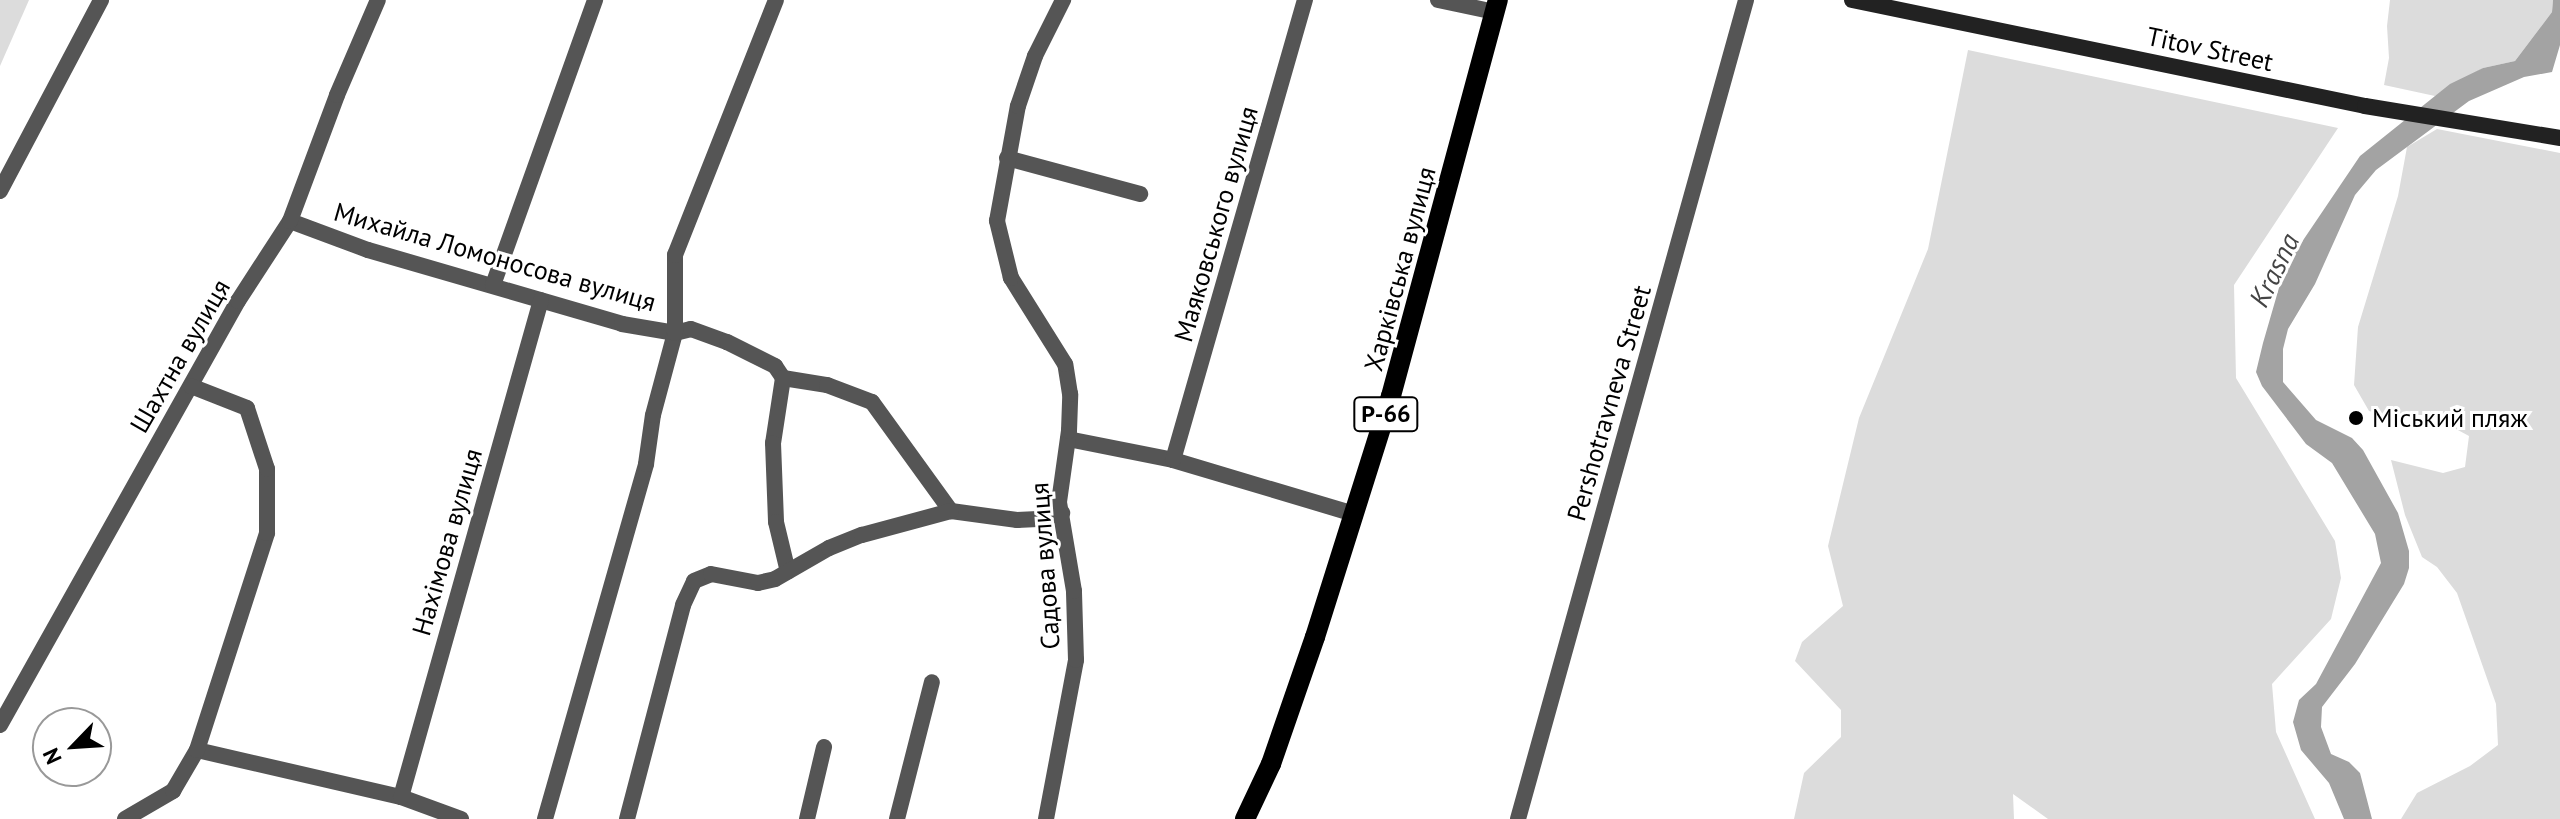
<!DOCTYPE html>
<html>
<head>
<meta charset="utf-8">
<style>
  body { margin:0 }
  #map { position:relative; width:2560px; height:819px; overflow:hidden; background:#fff; font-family:"PT Sans",sans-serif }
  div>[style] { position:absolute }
  .green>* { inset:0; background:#dcdcdc }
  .water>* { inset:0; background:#a3a3a3 }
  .street>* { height:16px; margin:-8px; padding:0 8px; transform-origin:8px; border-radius:8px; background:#555 }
  .secondary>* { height:16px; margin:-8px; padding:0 8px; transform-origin:8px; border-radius:8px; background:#222 }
  .primary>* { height:20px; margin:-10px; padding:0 10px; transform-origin:10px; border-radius:10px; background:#000 }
  .dots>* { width:22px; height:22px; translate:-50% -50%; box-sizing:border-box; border:4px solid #fff; border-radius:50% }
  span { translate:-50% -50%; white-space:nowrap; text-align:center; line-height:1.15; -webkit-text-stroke:6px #fff; paint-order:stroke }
  .shield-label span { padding:2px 6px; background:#fff; border:2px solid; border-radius:6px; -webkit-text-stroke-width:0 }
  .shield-label { font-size:24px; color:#000; font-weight:700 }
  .street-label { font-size:26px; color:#000 }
  .poi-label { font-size:26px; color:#000 }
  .left { translate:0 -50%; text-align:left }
  .water-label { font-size:28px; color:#444; font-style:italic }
  .north { position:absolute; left:32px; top:707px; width:80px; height:80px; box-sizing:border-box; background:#fff; border:2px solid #999; border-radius:50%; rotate:245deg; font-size:22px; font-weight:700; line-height:32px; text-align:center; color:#000 }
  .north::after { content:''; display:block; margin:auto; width:28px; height:36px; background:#000; clip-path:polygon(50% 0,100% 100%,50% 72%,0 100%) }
</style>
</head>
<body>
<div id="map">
  <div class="green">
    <div style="clip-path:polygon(0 0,29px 0,0 66px)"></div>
    <div style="clip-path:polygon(2390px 0,2553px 0,2552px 12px,2515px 61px,2483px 68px,2435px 96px,2384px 85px,2389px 58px,2387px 26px)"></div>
    <div style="clip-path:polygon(1968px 50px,2338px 128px,2234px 285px,2236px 378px,2335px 541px,2341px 578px,2331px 619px,2272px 684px,2276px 732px,2315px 819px,2048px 819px,2013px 794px,2014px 819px,1794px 819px,1804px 773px,1841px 737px,1841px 710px,1795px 661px,1802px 642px,1843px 606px,1828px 546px,1859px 418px,1928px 249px)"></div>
    <div style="clip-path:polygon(2437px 129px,2560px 153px,2560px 819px,2401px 819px,2417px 793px,2470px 766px,2498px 745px,2496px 704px,2457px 593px,2437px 567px,2422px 557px,2405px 515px,2391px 460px,2443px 473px,2465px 467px,2469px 436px,2430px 415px,2387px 415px,2369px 411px,2354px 385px,2358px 327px,2398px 196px,2407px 147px)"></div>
  </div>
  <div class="water">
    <div style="clip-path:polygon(2553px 0,2560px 0,2560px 45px,2552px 72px,2524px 77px,2469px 101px,2376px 170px,2355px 195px,2315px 284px,2288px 329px,2283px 349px,2283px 382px,2316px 420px,2352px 438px,2363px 450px,2398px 513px,2409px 551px,2409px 568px,2404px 584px,2355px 664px,2322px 707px,2321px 727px,2331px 754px,2349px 762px,2360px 773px,2372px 819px,2344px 819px,2329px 783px,2301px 750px,2293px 722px,2299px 700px,2316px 684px,2381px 563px,2375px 534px,2332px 463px,2306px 444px,2262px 386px,2256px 372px,2263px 343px,2285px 267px,2360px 156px,2450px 84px,2483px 68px,2515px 61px,2552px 12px)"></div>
  </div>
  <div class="street">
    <div style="left:1438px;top:0;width:58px;rotate:11.9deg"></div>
    <div style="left:1007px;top:158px;width:138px;rotate:15.1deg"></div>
    <div style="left:0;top:191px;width:216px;rotate:-62.1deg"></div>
    <div style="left:290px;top:221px;width:83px;rotate:20.4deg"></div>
    <div style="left:368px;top:250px;width:265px;rotate:16.2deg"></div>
    <div style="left:622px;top:324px;width:54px;rotate:9.6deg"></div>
    <div style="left:675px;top:333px;width:16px;rotate:-14deg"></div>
    <div style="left:691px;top:329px;width:38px;rotate:20deg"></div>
    <div style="left:727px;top:342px;width:54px;rotate:26.6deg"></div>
    <div style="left:775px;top:366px;width:14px;rotate:56deg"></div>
    <div style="left:783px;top:378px;width:45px;rotate:9deg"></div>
    <div style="left:827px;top:385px;width:48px;rotate:20.7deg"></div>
    <div style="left:872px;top:402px;width:135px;rotate:54.1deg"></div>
    <div style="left:951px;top:511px;width:67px;rotate:7.8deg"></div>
    <div style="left:1017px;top:520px;width:21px;rotate:-3deg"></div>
    <div style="left:1038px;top:519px;width:25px;rotate:-14deg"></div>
    <div style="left:493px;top:285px;width:303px;rotate:-70.3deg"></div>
    <div style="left:783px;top:378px;width:66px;rotate:98.7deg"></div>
    <div style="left:773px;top:443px;width:79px;rotate:87.8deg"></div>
    <div style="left:776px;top:522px;width:51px;rotate:76.5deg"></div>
    <div style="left:1068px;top:439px;width:107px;rotate:11.3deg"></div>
    <div style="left:1173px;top:460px;width:189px;rotate:16.6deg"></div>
    <div style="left:1173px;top:460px;width:479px;rotate:-74deg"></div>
    <div style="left:0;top:725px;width:486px;rotate:-60.7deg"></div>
    <div style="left:238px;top:301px;width:95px;rotate:-57deg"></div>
    <div style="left:290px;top:221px;width:134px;rotate:-69.5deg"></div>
    <div style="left:337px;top:95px;width:103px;rotate:-66.7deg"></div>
    <div style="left:197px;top:750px;width:209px;rotate:13deg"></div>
    <div style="left:401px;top:797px;width:64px;rotate:20.1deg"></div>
    <div style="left:401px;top:797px;width:516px;rotate:-74.27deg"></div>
    <div style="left:125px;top:819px;width:56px;rotate:-30.3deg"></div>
    <div style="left:173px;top:791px;width:48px;rotate:-59.7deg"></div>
    <div style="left:197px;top:750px;width:228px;rotate:-72.1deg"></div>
    <div style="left:267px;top:533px;width:64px;rotate:-90deg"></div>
    <div style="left:267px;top:469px;width:64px;rotate:-108.2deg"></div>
    <div style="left:247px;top:408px;width:60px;rotate:-158.6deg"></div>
    <div style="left:545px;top:819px;width:369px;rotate:-74.1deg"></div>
    <div style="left:646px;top:464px;width:49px;rotate:-81.9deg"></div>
    <div style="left:653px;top:415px;width:85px;rotate:-75deg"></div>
    <div style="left:675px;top:333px;width:78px;rotate:-90deg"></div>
    <div style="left:675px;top:255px;width:274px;rotate:-68.4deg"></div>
    <div style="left:627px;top:819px;width:221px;rotate:-75.3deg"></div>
    <div style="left:683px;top:605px;width:26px;rotate:-65deg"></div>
    <div style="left:694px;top:581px;width:18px;rotate:-22deg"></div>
    <div style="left:711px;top:574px;width:48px;rotate:10.8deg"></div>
    <div style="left:758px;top:583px;width:17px;rotate:-13deg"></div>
    <div style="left:775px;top:579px;width:62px;rotate:-29.9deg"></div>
    <div style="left:829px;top:548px;width:35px;rotate:-22deg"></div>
    <div style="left:862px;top:535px;width:92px;rotate:-15.1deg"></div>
    <div style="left:807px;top:819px;width:74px;rotate:-76.7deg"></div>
    <div style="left:897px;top:819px;width:141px;rotate:-75.7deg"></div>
    <div style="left:1046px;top:819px;width:162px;rotate:-79.3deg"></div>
    <div style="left:1076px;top:660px;width:69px;rotate:-91.7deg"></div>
    <div style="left:1074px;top:591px;width:90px;rotate:-99.6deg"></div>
    <div style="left:1059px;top:502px;width:72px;rotate:-82deg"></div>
    <div style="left:1069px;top:431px;width:37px;rotate:-88deg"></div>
    <div style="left:1070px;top:394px;width:30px;rotate:-99deg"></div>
    <div style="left:1065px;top:364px;width:102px;rotate:-122.1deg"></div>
    <div style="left:1011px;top:278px;width:59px;rotate:-103.8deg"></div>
    <div style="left:997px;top:221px;width:117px;rotate:-79.7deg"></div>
    <div style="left:1018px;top:106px;width:53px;rotate:-71.2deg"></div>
    <div style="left:1035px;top:56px;width:63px;rotate:-63.4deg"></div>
    <div style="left:1518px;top:819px;width:850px;rotate:-74.44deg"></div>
  </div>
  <div class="secondary">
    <div style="left:1852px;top:0;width:524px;rotate:11.67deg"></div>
    <div style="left:2365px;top:106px;width:198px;rotate:9.3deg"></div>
  </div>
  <div class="primary">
    <div style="left:1245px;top:819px;width:61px;rotate:-64.7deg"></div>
    <div style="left:1271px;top:764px;width:134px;rotate:-70.9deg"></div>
    <div style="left:1315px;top:637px;width:253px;rotate:-72.5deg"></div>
    <div style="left:1391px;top:396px;width:410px;rotate:-74.9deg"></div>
  </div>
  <div class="dots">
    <div style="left:2356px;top:418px;background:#000"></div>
  </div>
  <div class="shield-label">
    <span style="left:1386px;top:414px">Р-66</span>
  </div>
  <div class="street-label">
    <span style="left:2210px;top:49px;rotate:12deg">Titov Street</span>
    <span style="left:1216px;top:224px;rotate:-74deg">Маяковського вулиця</span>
    <span style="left:495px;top:257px;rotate:16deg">Михайла Ломоносова вулиця</span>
    <span style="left:1400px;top:269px;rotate:-75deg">Харківська вулиця</span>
    <span style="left:180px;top:356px;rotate:-60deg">Шахтна вулиця</span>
    <span style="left:1609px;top:403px;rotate:-74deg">Pershotravneva Street</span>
    <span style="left:447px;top:542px;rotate:-74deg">Нахімова вулиця</span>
    <span style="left:1045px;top:566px;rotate:-94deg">Садова вулиця</span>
  </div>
  <div class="poi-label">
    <span class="left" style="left:2372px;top:418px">Міський пляж</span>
  </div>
  <div class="water-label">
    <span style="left:2274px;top:270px;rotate:-64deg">Krasna</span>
  </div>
  <div class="north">N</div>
</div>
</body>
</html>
